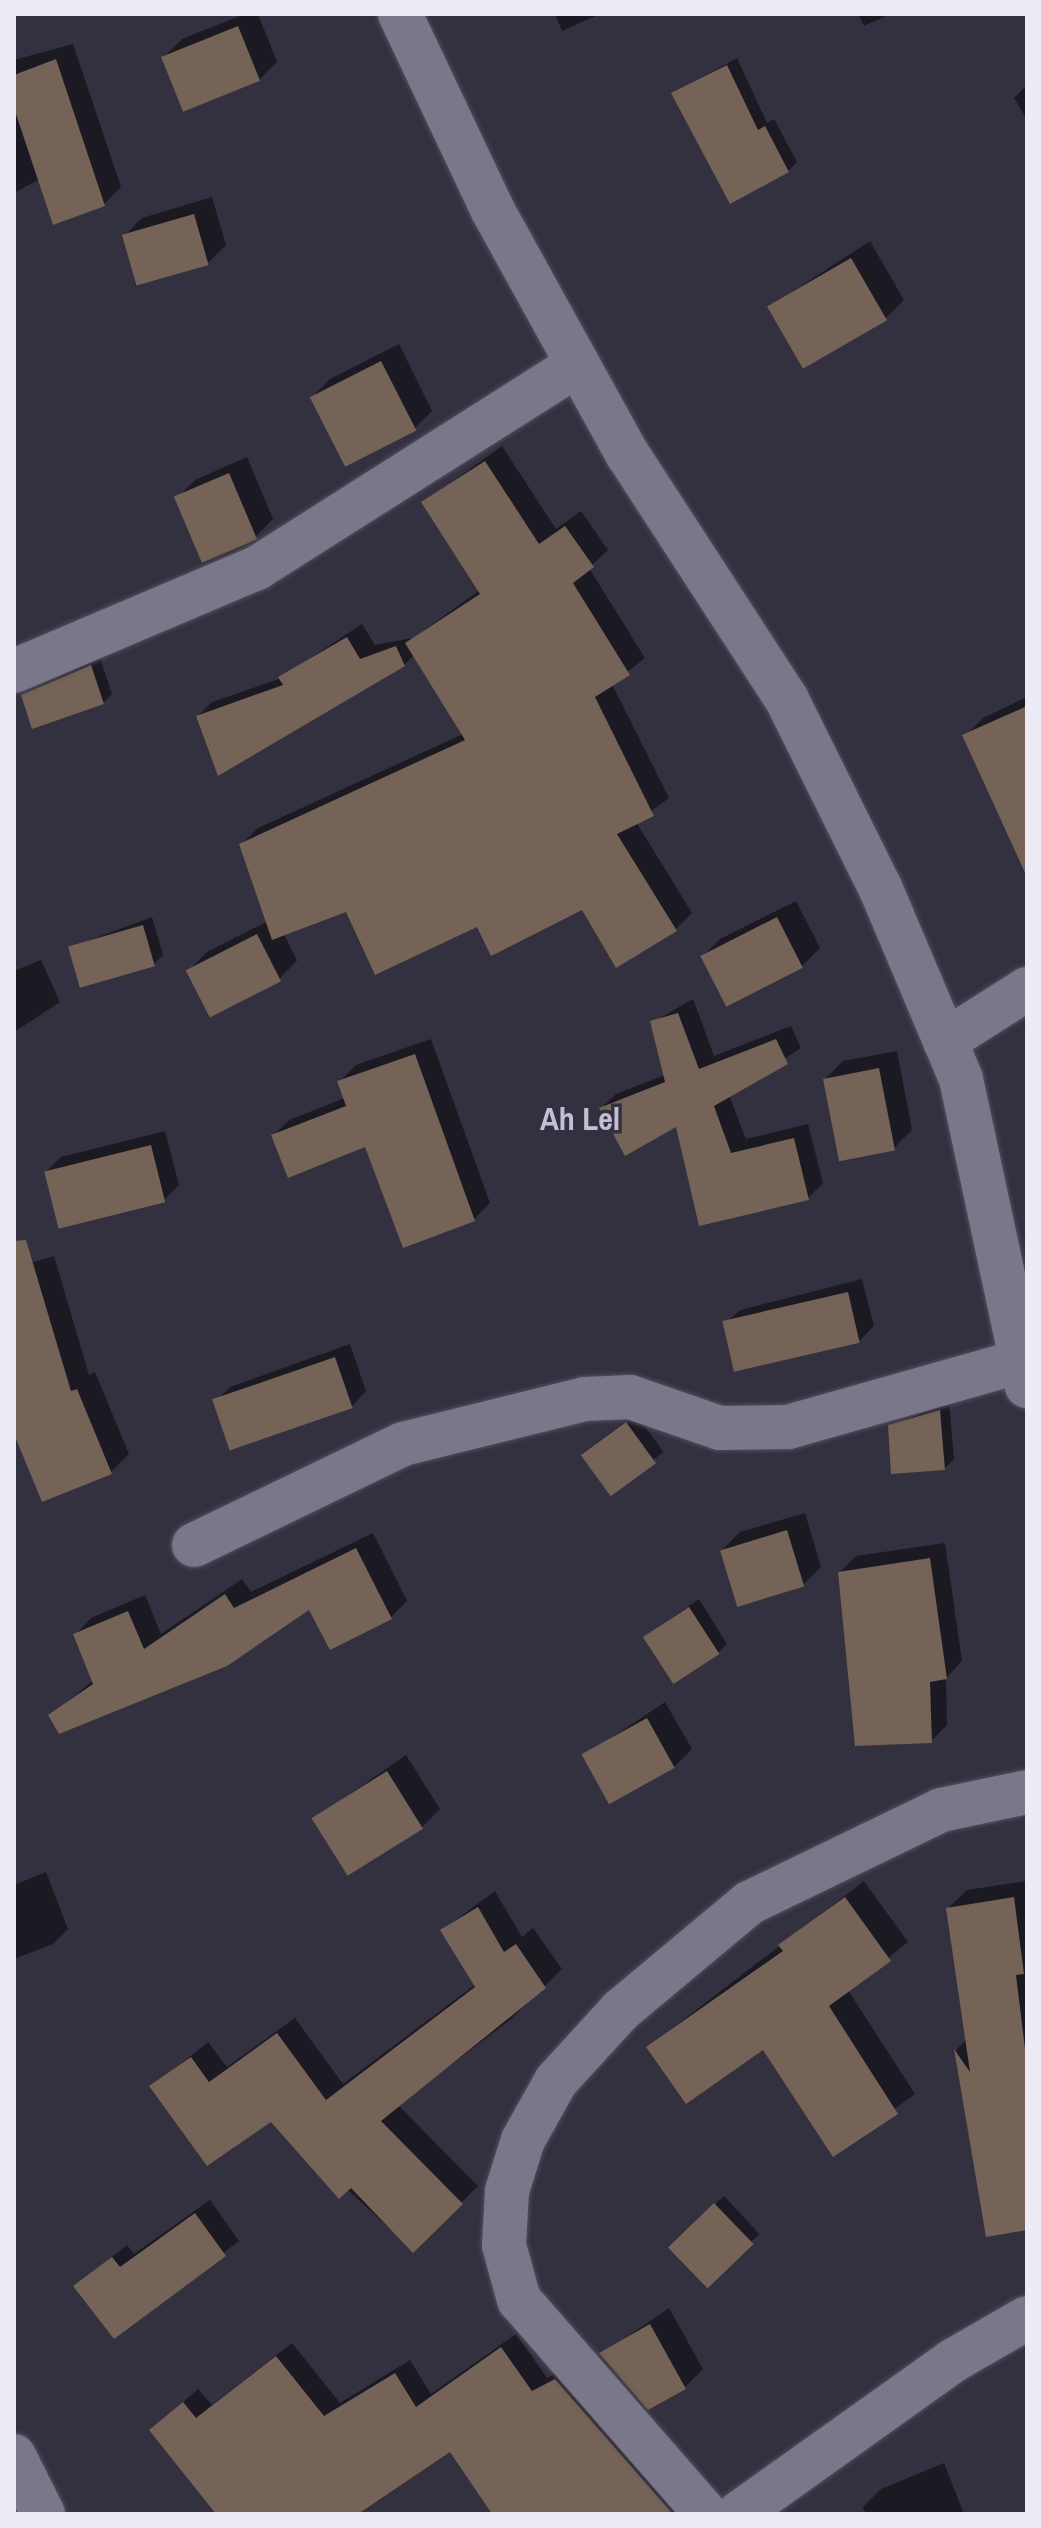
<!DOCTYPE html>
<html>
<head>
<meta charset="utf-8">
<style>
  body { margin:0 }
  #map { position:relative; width:1041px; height:2528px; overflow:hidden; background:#333040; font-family:"Archivo Narrow",sans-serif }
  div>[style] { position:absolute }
  .shadow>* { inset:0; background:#0007; transform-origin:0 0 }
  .building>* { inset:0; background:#746356; transform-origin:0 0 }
  .roads { filter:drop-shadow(0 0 2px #524e5c) drop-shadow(0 0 2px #524e5c) }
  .street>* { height:44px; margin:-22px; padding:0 22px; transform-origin:22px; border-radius:22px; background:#7a778a }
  span { translate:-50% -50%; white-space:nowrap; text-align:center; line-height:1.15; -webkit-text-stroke:7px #333040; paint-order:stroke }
  .quarter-label { font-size:32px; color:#c3bfd4; font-weight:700 }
  .frame { position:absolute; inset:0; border:16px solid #edebf6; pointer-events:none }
</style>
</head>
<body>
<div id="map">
  <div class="shadow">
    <div style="clip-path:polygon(245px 14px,258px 14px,277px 62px,259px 80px,164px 57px,182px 39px)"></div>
    <div style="clip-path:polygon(555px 14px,600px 14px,562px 31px)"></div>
    <div style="clip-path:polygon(858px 14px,890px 14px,864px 26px)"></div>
    <div style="clip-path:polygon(73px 44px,121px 187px,104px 204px,38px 180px,14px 193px,14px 60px)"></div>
    <div style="clip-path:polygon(737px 58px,767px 123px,774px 119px,797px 162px,788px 171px,673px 93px)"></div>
    <div style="clip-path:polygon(1027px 85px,1027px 120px,1014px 98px)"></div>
    <div style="clip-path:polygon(212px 197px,226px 245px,208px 263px,124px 236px,142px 218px)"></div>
    <div style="clip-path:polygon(870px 241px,904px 300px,886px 318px,769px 307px)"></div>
    <div style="clip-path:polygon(399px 344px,432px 411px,414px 429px,312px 397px,330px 379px)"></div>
    <div style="clip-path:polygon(502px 446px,556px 529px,581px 511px,608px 550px,589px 568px,645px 658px,612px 684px,669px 798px,636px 822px,692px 913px,676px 929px,582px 908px,478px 924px,347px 910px,284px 934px,297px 961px,279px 979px,189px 970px,207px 952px,268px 921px,242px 844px,258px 828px,463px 734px,415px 654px,404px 665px,198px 716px,212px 702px,279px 679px,362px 624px,375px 645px,413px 638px,480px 590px,423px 503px)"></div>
    <div style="clip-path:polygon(247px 457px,273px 519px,255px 537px,177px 498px,195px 480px)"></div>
    <div style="clip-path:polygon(100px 658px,112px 694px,103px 703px,23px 695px)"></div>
    <div style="clip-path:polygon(1027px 697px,1027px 823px,965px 736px,983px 718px)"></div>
    <div style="clip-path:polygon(796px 901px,820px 948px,802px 966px,702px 957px,720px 939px)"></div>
    <div style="clip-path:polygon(152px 917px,163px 955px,154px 964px,71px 947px)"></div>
    <div style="clip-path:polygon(41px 960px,60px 1002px,14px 1032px,14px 971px)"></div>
    <div style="clip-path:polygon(693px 999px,714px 1056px,791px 1026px,801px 1048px,729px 1095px,746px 1139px,808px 1124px,823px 1183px,808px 1198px,677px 1124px,601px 1108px,616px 1094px,665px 1075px,653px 1022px)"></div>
    <div style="clip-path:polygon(431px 1039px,490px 1203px,474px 1219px,366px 1145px,273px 1136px,289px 1120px,345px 1098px,340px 1081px,356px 1065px)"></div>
    <div style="clip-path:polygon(897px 1051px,912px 1130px,894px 1148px,825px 1079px,843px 1061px)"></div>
    <div style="clip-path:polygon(165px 1131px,179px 1185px,164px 1200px,46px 1172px,61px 1157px)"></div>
    <div style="clip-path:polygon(54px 1256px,89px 1375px,95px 1372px,129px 1454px,111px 1472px,14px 1419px,14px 1268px)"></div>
    <div style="clip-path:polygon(862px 1279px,874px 1326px,859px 1341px,725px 1324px,740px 1310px)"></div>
    <div style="clip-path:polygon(350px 1344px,366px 1391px,352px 1406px,280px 1433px,215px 1402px,230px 1387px)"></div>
    <div style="clip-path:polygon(949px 1402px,954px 1459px,944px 1469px,890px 1426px)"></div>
    <div style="left:636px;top:1414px;width:47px;height:67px;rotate:54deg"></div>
    <div style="clip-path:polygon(805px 1513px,821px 1567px,803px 1585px,722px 1550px,740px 1532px)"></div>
    <div style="clip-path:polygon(373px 1533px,407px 1601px,391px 1617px,310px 1607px,51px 1715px,94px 1680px,75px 1635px,91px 1618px,145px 1595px,161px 1634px,242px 1579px,251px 1592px)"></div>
    <div style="clip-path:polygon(945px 1543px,962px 1661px,946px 1678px,947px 1725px,931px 1741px,840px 1572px,856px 1556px)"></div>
    <div style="clip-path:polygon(699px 1599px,727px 1644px,718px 1653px,644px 1637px)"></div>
    <div style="clip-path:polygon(665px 1702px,692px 1749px,674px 1767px,584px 1756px)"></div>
    <div style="clip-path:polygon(406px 1755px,440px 1809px,422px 1827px,314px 1819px)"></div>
    <div style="clip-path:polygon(46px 1872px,68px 1929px,53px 1944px,14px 1959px,14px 1885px)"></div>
    <div style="clip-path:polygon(864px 1881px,908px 1942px,848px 1990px,915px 2094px,833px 2154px,764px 2047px,648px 2047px)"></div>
    <div style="clip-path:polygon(1027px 1881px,1027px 2228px,988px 2235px,956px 2050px,967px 2039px,948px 1908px,967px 1890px)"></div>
    <div style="clip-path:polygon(495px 1891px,522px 1937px,533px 1928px,562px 1969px,510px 2020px,398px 2105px,478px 2186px,413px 2250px,271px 2119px,152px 2087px,208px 2042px,227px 2067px,295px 2018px,343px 2084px,476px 1984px,442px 1930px)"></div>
    <div style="left:724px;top:2196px;width:52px;height:74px;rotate:47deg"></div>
    <div style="clip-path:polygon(210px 2200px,239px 2241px,114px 2337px,76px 2286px,127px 2245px,134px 2254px)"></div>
    <div style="clip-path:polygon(669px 2308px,703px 2369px,685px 2387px,602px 2354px)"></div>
    <div style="clip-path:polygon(516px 2334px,547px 2378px,570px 2366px,695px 2514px,495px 2514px,451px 2449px,354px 2514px,219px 2514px,152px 2430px,198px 2389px,212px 2405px,292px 2343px,340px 2403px,410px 2360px,431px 2394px)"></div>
    <div style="clip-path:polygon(944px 2463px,964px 2514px,865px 2514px,863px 2507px,881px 2489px)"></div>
  </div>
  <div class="building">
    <div style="left:238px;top:26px;width:59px;height:83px;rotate:68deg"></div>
    <div style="clip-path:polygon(56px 59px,105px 206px,53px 225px,14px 108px,14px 75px)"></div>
    <div style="clip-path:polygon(727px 65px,758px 130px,765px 126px,789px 172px,730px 204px,671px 93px)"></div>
    <div style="left:194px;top:214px;width:53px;height:75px;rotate:74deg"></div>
    <div style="left:851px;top:258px;width:72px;height:97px;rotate:60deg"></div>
    <div style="left:381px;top:361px;width:78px;height:80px;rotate:63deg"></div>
    <div style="clip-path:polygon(485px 461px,539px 544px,565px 526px,594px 567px,573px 583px,630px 675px,595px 697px,654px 816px,617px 834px,677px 931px,616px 968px,582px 910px,491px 956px,477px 927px,375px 975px,346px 912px,272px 940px,239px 844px,465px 740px,405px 643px,480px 594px,421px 502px)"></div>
    <div style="left:229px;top:473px;width:72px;height:60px;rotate:67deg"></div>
    <div style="clip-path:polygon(347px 637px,360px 659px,396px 646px,405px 666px,218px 776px,196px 716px,283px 685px,278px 677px)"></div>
    <div style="clip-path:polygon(91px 665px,104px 704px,32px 729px,21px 695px)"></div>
    <div style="clip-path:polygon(1027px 706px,1027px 877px,962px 735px)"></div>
    <div style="left:777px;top:917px;width:57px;height:86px;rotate:63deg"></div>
    <div style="left:143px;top:925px;width:43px;height:78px;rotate:74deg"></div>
    <div style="left:257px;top:934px;width:53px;height:80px;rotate:63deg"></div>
    <div style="clip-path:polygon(678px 1013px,699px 1069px,776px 1039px,788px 1064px,714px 1106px,731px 1153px,794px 1138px,809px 1200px,699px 1226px,676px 1127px,625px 1156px,599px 1108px,665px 1082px,650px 1021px)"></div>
    <div style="clip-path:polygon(415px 1054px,475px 1221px,403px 1248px,365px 1147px,288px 1178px,271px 1135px,346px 1106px,337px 1081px)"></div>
    <div style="left:879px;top:1068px;width:84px;height:57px;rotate:79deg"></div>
    <div style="left:151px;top:1145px;width:59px;height:110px;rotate:76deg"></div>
    <div style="clip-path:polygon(26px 1240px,71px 1391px,77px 1389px,112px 1474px,42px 1502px,14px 1434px,14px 1241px)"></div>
    <div style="left:848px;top:1292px;width:52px;height:129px;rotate:77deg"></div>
    <div style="left:335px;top:1357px;width:54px;height:130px;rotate:71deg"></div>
    <div style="clip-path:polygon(940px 1410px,945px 1470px,891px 1474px,888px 1425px)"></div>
    <div style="left:626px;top:1422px;width:51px;height:56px;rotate:54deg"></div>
    <div style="left:787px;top:1530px;width:59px;height:70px;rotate:73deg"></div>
    <div style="clip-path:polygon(356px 1548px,392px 1619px,330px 1650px,309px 1610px,227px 1666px,59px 1734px,48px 1715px,93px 1684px,73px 1634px,128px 1611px,144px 1649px,225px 1594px,234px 1608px)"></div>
    <div style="clip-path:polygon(930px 1558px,947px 1679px,930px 1682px,932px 1743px,855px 1746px,838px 1572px)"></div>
    <div style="left:689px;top:1607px;width:56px;height:55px;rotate:57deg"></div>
    <div style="left:647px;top:1718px;width:57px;height:75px;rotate:61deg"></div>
    <div style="left:387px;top:1771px;width:68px;height:89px;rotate:58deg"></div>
    <div style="clip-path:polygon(845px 1897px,891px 1961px,829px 2006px,898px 2114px,833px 2157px,763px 2050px,686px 2104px,646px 2047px,783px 1951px,778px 1945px)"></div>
    <div style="clip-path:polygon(1014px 1897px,1024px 1974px,1016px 1975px,1027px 2065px,1027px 2230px,986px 2237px,954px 2049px,970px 2072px,946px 1908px)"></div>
    <div style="clip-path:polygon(478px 1907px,504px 1952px,516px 1944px,546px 1988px,381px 2121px,463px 2204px,413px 2253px,351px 2188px,339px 2199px,271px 2122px,207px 2166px,149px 2086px,191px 2057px,209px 2082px,277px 2033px,326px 2100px,475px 1987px,440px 1930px)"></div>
    <div style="left:714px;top:2203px;width:57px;height:64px;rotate:46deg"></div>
    <div style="clip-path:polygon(195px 2213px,226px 2256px,114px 2339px,73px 2286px,112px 2257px,120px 2267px)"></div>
    <div style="clip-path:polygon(650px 2324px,686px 2389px,648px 2410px,599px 2353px)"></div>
    <div style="clip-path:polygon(501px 2347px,532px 2391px,555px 2379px,673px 2514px,492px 2514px,450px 2452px,358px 2514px,216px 2514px,149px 2430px,183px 2402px,196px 2418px,276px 2356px,324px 2416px,395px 2373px,416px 2407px)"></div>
  </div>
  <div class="roads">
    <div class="street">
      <div style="left:400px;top:14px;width:216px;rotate:64.7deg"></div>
      <div style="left:492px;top:209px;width:281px;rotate:61.1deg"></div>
      <div style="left:628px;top:455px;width:292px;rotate:57deg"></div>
      <div style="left:787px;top:700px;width:209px;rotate:63.6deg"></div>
      <div style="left:880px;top:887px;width:208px;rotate:67.1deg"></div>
      <div style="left:961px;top:1079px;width:314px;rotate:77.9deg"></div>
      <div style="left:14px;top:671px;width:264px;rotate:-23deg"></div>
      <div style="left:257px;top:568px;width:380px;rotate:-32.4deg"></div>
      <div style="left:945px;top:1041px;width:97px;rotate:-32.4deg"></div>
      <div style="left:194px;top:1545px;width:232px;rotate:-25.8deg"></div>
      <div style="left:403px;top:1444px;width:187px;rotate:-13.9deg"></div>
      <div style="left:585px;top:1399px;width:45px;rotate:-2.5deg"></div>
      <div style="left:630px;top:1397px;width:95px;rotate:19deg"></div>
      <div style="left:720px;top:1428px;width:68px;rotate:-0.8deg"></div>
      <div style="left:788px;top:1427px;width:243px;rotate:-15.8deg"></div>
      <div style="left:14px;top:2456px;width:65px;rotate:63.4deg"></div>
      <div style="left:706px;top:2514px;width:284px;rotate:-131.1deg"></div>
      <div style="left:519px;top:2300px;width:57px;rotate:-105.3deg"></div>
      <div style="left:504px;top:2245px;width:54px;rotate:-86.8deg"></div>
      <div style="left:507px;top:2191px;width:53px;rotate:-72.6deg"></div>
      <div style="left:523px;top:2140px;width:68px;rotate:-60.8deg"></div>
      <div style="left:556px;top:2081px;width:96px;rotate:-47.5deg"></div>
      <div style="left:621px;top:2010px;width:167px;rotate:-39.9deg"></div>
      <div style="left:749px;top:1903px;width:213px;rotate:-25.8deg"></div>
      <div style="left:941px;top:1810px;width:88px;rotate:-11.8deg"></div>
      <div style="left:738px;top:2514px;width:265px;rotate:-35.5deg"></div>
      <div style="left:954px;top:2360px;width:84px;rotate:-29.9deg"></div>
    </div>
  </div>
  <div class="quarter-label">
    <span style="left:580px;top:1119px">Ah Lel</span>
  </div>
  <div class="frame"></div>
</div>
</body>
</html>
